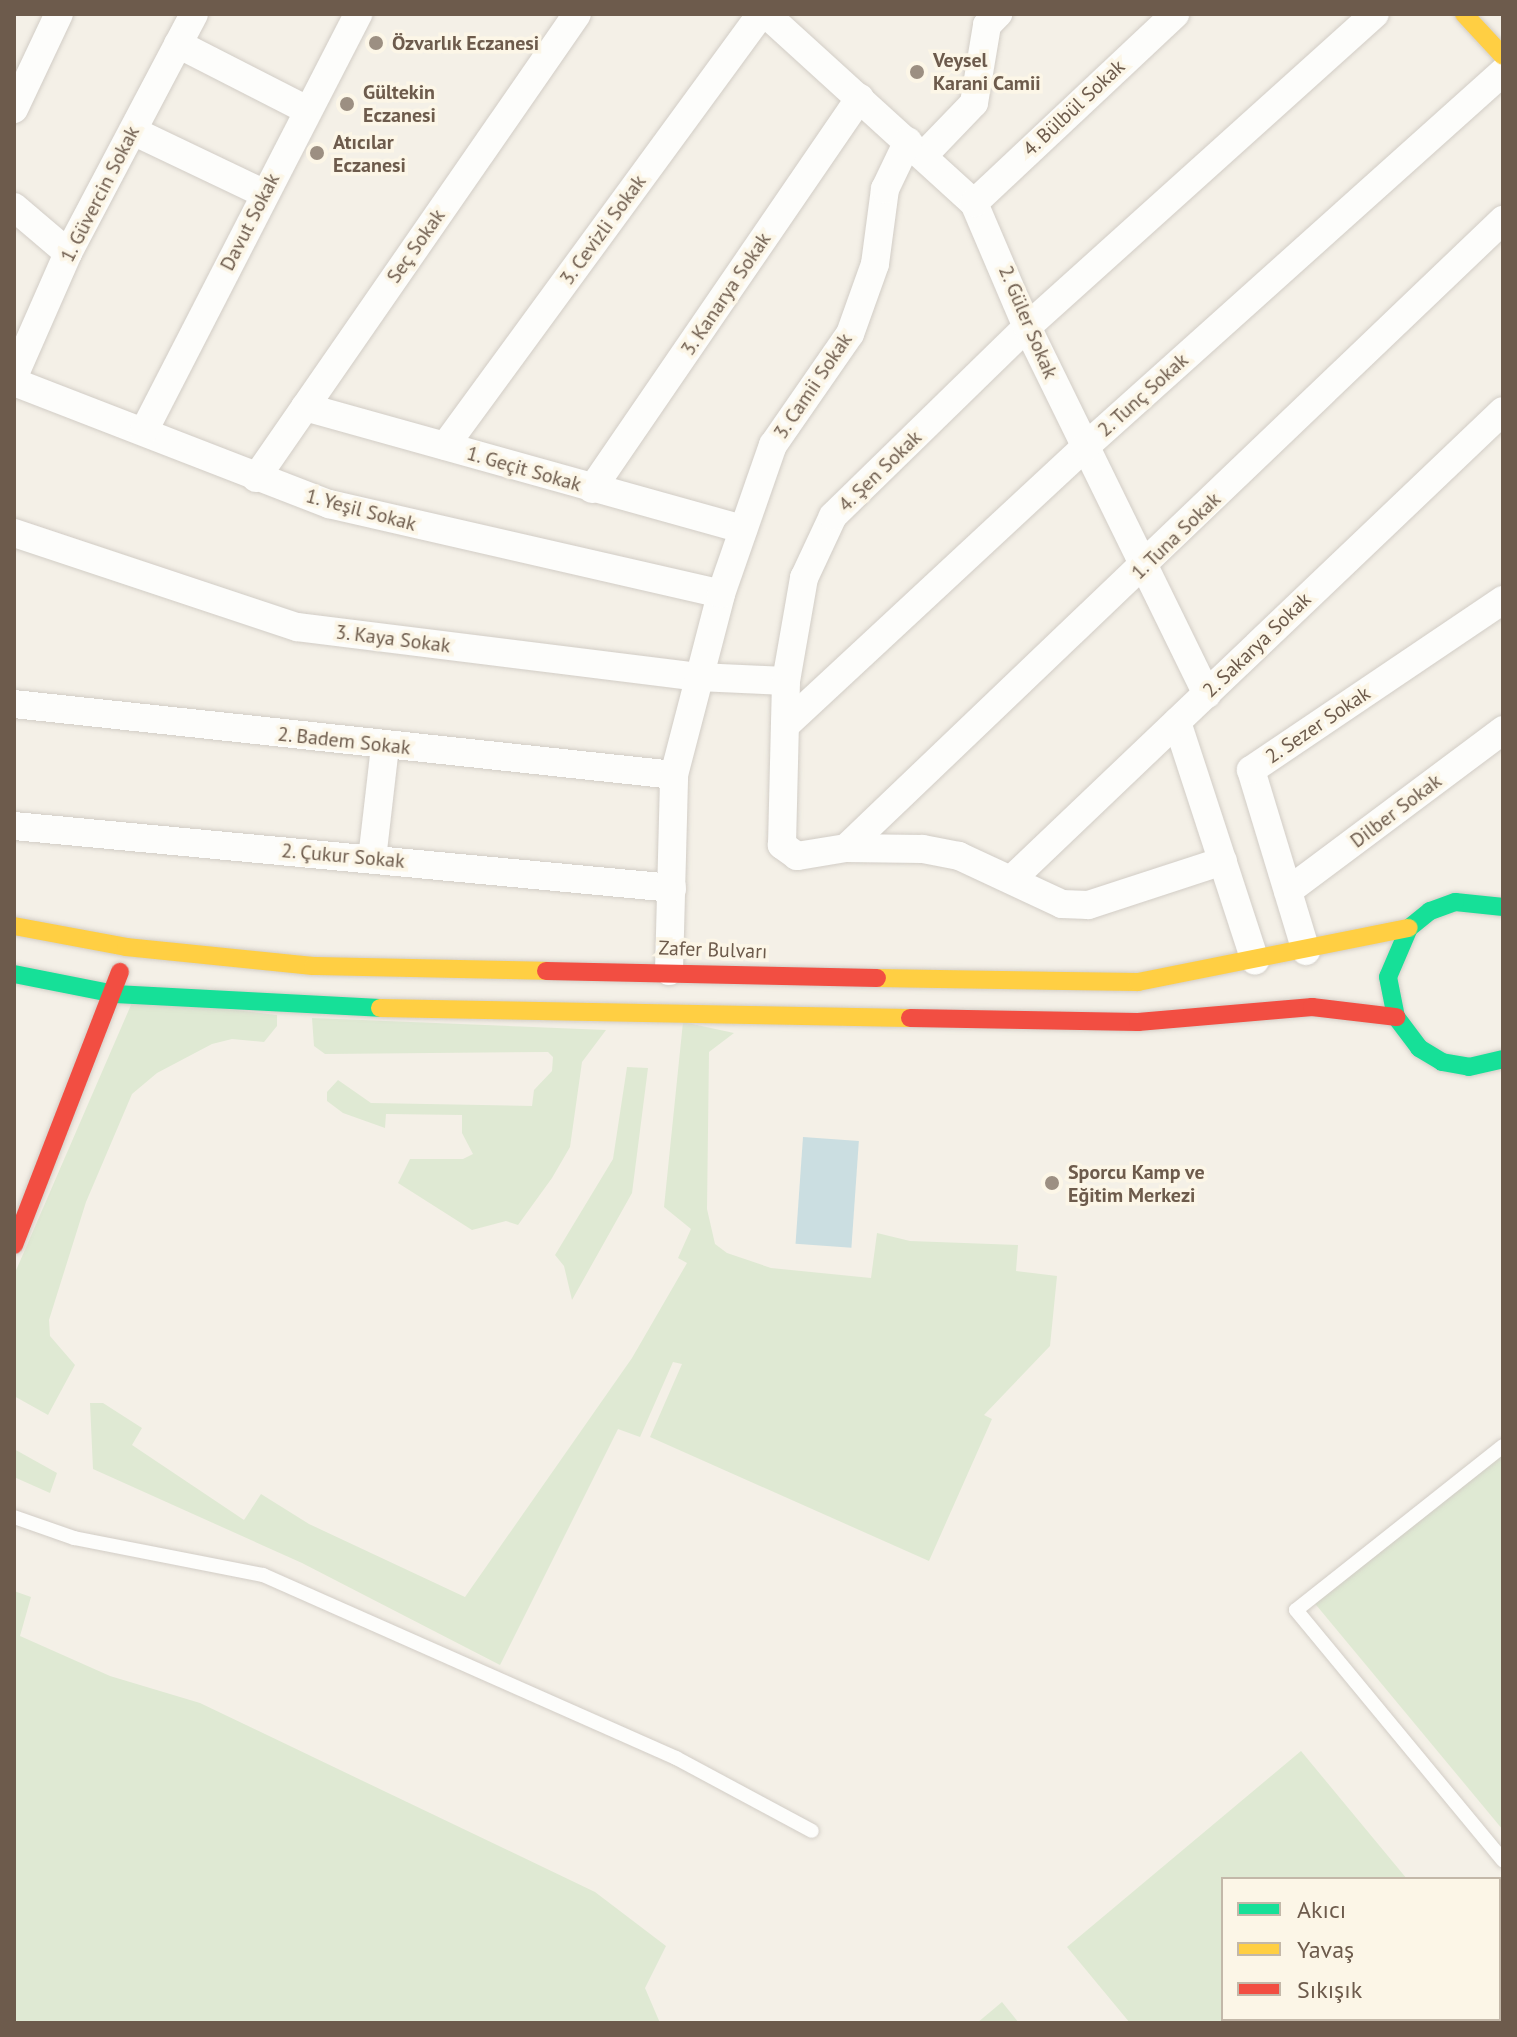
<!DOCTYPE html>
<html>
<head>
<meta charset="utf-8">
<style>
  body { margin:0 }
  #map { position:relative; width:1517px; height:2037px; overflow:hidden; background:#f4f0e7; font-family:"PT Sans",sans-serif }
  div>[style] { position:absolute }
  .green>* { inset:0; background:#dfe9d3 }
  .water>* { inset:0; background:#cbdee1; transform-origin:0 0 }
  .roads { filter:drop-shadow(0 0 2px #d2cdc6) drop-shadow(0 0 2px #d2cdc6) }
  .lane>* { height:14px; margin:-7px; padding:0 7px; transform-origin:7px; border-radius:7px; background:#fdfdfb }
  .street>* { height:28px; margin:-14px; padding:0 14px; transform-origin:14px; border-radius:14px; background:#fdfdfb }
  .fast>* { height:18px; margin:-9px; padding:0 9px; transform-origin:9px; border-radius:9px; background:#16e098 }
  .slow>* { height:18px; margin:-9px; padding:0 9px; transform-origin:9px; border-radius:9px; background:#ffcf43 }
  .jam>* { height:18px; margin:-9px; padding:0 9px; transform-origin:9px; border-radius:9px; background:#f24e42 }
  .dots>* { width:22px; height:22px; translate:-50% -50%; box-sizing:border-box; border:4px solid #fcf6e7; border-radius:50% }
  span { translate:-50% -50%; white-space:nowrap; text-align:center; line-height:1.15; -webkit-text-stroke:7px #fcf6e7; paint-order:stroke }
  .poi-label { font-size:20px; color:#6d5b4c; font-weight:700 }
  .left { translate:0 -50%; text-align:left }
  .street-label { font-size:20px; color:#6d5b4c }
  .frame { position:absolute; inset:0; border:16px solid #6d5b4c; pointer-events:none }
  .legend { position:absolute; left:1221px; top:1877px; width:280px; height:144px; box-sizing:border-box; background:#fcf6e7; border:2px solid #c3b8a9; margin:0; padding:10px 14px; list-style:none; font-size:24px; color:#6d5b4c }
  .legend li { display:flex; align-items:center; gap:16px; height:40px }
  .legend b { width:40px; border:2px solid #c3b8a9 }
</style>
</head>
<body>
<div id="map">
  <div class="green">
    <div style="clip-path:polygon(134px 998px,277px 1015px,277px 1026px,264px 1042px,232px 1039px,212px 1044px,157px 1073px,132px 1094px,86px 1202px,49px 1320px,50px 1336px,75px 1365px,48px 1415px,14px 1396px,14px 1275px)"></div>
    <div style="clip-path:polygon(312px 1018px,606px 1030px,582px 1062px,570px 1147px,552px 1178px,518px 1225px,506px 1221px,472px 1230px,398px 1183px,410px 1159px,463px 1159px,473px 1154px,462px 1133px,462px 1115px,386px 1114px,385px 1128px,343px 1113px,327px 1101px,327px 1092px,338px 1080px,371px 1103px,532px 1106px,534px 1090px,552px 1071px,553px 1057px,548px 1052px,325px 1054px,314px 1046px)"></div>
    <div style="clip-path:polygon(683px 1022px,734px 1033px,709px 1052px,707px 1209px,715px 1244px,727px 1253px,771px 1268px,871px 1278px,877px 1233px,910px 1241px,1018px 1245px,1016px 1271px,1057px 1276px,1050px 1346px,984px 1415px,992px 1419px,929px 1561px,650px 1437px,682px 1364px,673px 1362px,640px 1437px,618px 1429px,500px 1665px,302px 1563px,93px 1469px,90px 1403px,103px 1403px,142px 1428px,132px 1445px,244px 1520px,261px 1494px,309px 1524px,465px 1597px,632px 1358px,687px 1263px,678px 1258px,691px 1229px,664px 1207px)"></div>
    <div style="clip-path:polygon(627px 1067px,648px 1068px,632px 1193px,572px 1300px,564px 1266px,555px 1255px,613px 1159px)"></div>
    <div style="clip-path:polygon(1503px 1441px,1503px 1830px,1312px 1600px)"></div>
    <div style="clip-path:polygon(14px 1449px,57px 1473px,50px 1493px,14px 1477px)"></div>
    <div style="clip-path:polygon(14px 1591px,31px 1597px,20px 1636px,110px 1676px,200px 1703px,595px 1892px,666px 1946px,645px 1988px,660px 2023px,14px 2023px)"></div>
    <div style="clip-path:polygon(1301px 1751px,1407px 1879px,1223px 1879px,1223px 2019px,1499px 2019px,1499px 1989px,1503px 2023px,1130px 2023px,1067px 1947px)"></div>
    <div style="clip-path:polygon(1002px 2002px,1019px 2023px,977px 2023px)"></div>
  </div>
  <div class="water">
    <div style="left:803px;top:1137px;width:56px;height:107px;rotate:4deg"></div>
  </div>
  <div class="roads">
    <div class="lane">
      <div style="left:1503px;top:1446px;width:264px;rotate:141.6deg"></div>
      <div style="left:1296px;top:1610px;width:325px;rotate:50.4deg"></div>
      <div style="left:14px;top:1517px;width:64px;rotate:19.3deg"></div>
      <div style="left:74px;top:1538px;width:193px;rotate:11.1deg"></div>
      <div style="left:263px;top:1575px;width:452px;rotate:23.9deg"></div>
      <div style="left:676px;top:1758px;width:154px;rotate:28.2deg"></div>
    </div>
    <div class="street">
      <div style="left:766px;top:14px;width:281px;rotate:42.3deg"></div>
      <div style="left:974px;top:203px;width:135px;rotate:66.9deg"></div>
      <div style="left:1027px;top:327px;width:409px;rotate:63.9deg"></div>
      <div style="left:178px;top:44px;width:145px;rotate:27.1deg"></div>
      <div style="left:14px;top:109px;width:105px;rotate:-64.7deg"></div>
      <div style="left:133px;top:131px;width:146px;rotate:25.5deg"></div>
      <div style="left:924px;top:155px;width:72px;rotate:-46.1deg"></div>
      <div style="left:974px;top:103px;width:79px;rotate:-80.5deg"></div>
      <div style="left:987px;top:25px;width:16px;rotate:-45deg"></div>
      <div style="left:974px;top:203px;width:276px;rotate:-43.2deg"></div>
      <div style="left:14px;top:207px;width:71px;rotate:40.4deg"></div>
      <div style="left:14px;top:376px;width:134px;rotate:-66.3deg"></div>
      <div style="left:68px;top:253px;width:270px;rotate:-62.2deg"></div>
      <div style="left:14px;top:382px;width:338px;rotate:21.2deg"></div>
      <div style="left:329px;top:504px;width:402px;rotate:12.9deg"></div>
      <div style="left:305px;top:407px;width:455px;rotate:15.6deg"></div>
      <div style="left:144px;top:431px;width:469px;rotate:-62.8deg"></div>
      <div style="left:445px;top:446px;width:535px;rotate:-53.82deg"></div>
      <div style="left:256px;top:478px;width:564px;rotate:-55.32deg"></div>
      <div style="left:592px;top:489px;width:474px;rotate:-55.6deg"></div>
      <div style="left:14px;top:533px;width:298px;rotate:18.4deg"></div>
      <div style="left:297px;top:627px;width:404px;rotate:7.1deg"></div>
      <div style="left:698px;top:677px;width:88px;rotate:2.6deg"></div>
      <div style="left:14px;top:704px;width:664px;rotate:6.14deg"></div>
      <div style="left:1177px;top:722px;width:251px;rotate:71.9deg"></div>
      <div style="left:788px;top:723px;width:407px;rotate:-42.9deg"></div>
      <div style="left:1086px;top:446px;width:560px;rotate:-41.89deg"></div>
      <div style="left:14px;top:826px;width:661px;rotate:5.38deg"></div>
      <div style="left:846px;top:848px;width:909px;rotate:-43.71deg"></div>
      <div style="left:372px;top:859px;width:114px;rotate:-83.4deg"></div>
      <div style="left:1223px;top:861px;width:142px;rotate:161.9deg"></div>
      <div style="left:1088px;top:905px;width:26px;rotate:-178deg"></div>
      <div style="left:1062px;top:904px;width:114px;rotate:-155deg"></div>
      <div style="left:959px;top:856px;width:38px;rotate:-169deg"></div>
      <div style="left:922px;top:849px;width:76px;rotate:-179.2deg"></div>
      <div style="left:846px;top:848px;width:50px;rotate:170.7deg"></div>
      <div style="left:797px;top:856px;width:19px;rotate:-144deg"></div>
      <div style="left:782px;top:845px;width:164px;rotate:-88.6deg"></div>
      <div style="left:786px;top:681px;width:105px;rotate:-80.1deg"></div>
      <div style="left:804px;top:578px;width:68px;rotate:-64.9deg"></div>
      <div style="left:833px;top:516px;width:271px;rotate:-44.3deg"></div>
      <div style="left:1027px;top:327px;width:468px;rotate:-42deg"></div>
      <div style="left:1012px;top:879px;width:678px;rotate:-43.63deg"></div>
      <div style="left:1288px;top:891px;width:269px;rotate:-36.8deg"></div>
      <div style="left:1306px;top:951px;width:189px;rotate:-106.9deg"></div>
      <div style="left:1251px;top:770px;width:304px;rotate:-34deg"></div>
      <div style="left:669px;top:971px;width:196px;rotate:-88.5deg"></div>
      <div style="left:674px;top:775px;width:187px;rotate:-75.4deg"></div>
      <div style="left:721px;top:594px;width:158px;rotate:-70.8deg"></div>
      <div style="left:773px;top:445px;width:135px;rotate:-55.3deg"></div>
      <div style="left:850px;top:334px;width:74px;rotate:-70.3deg"></div>
      <div style="left:875px;top:264px;width:76px;rotate:-82.4deg"></div>
      <div style="left:885px;top:189px;width:53px;rotate:-64.4deg"></div>
    </div>
    <div class="fast">
      <div style="left:1503px;top:907px;width:48px;rotate:-174.1deg"></div>
      <div style="left:1455px;top:902px;width:27px;rotate:160deg"></div>
      <div style="left:1430px;top:911px;width:27px;rotate:141deg"></div>
      <div style="left:1409px;top:928px;width:53px;rotate:113.2deg"></div>
      <div style="left:1388px;top:977px;width:41px;rotate:78.7deg"></div>
      <div style="left:1396px;top:1017px;width:39px;rotate:53deg"></div>
      <div style="left:1419px;top:1048px;width:27px;rotate:31deg"></div>
      <div style="left:1442px;top:1062px;width:27px;rotate:10deg"></div>
      <div style="left:1469px;top:1067px;width:35px;rotate:-13deg"></div>
      <div style="left:14px;top:974px;width:103px;rotate:11.2deg"></div>
      <div style="left:115px;top:994px;width:265px;rotate:3deg"></div>
    </div>
    <div class="slow">
      <div style="left:1464px;top:14px;width:57px;rotate:47.1deg"></div>
      <div style="left:14px;top:926px;width:114px;rotate:10.6deg"></div>
      <div style="left:126px;top:947px;width:188px;rotate:5.8deg"></div>
      <div style="left:313px;top:966px;width:233px;rotate:1.2deg"></div>
      <div style="left:877px;top:978px;width:261px;rotate:0.9deg"></div>
      <div style="left:1138px;top:982px;width:276px;rotate:-11.3deg"></div>
      <div style="left:380px;top:1008px;width:530px;rotate:1.08deg"></div>
    </div>
    <div class="jam">
      <div style="left:546px;top:971px;width:331px;rotate:1.2deg"></div>
      <div style="left:910px;top:1018px;width:228px;rotate:1deg"></div>
      <div style="left:1138px;top:1022px;width:175px;rotate:-4.9deg"></div>
      <div style="left:1312px;top:1007px;width:85px;rotate:6.8deg"></div>
      <div style="left:14px;top:1245px;width:293px;rotate:-68.8deg"></div>
    </div>
  </div>
  <div class="dots">
    <div style="left:376px;top:43px;background:#9c8f82"></div>
    <div style="left:917px;top:72px;background:#9c8f82"></div>
    <div style="left:347px;top:104px;background:#9c8f82"></div>
    <div style="left:317px;top:153px;background:#9c8f82"></div>
    <div style="left:1052px;top:1183px;background:#9c8f82"></div>
  </div>
  <div class="poi-label">
    <span class="left" style="left:392px;top:43px">Özvarlık Eczanesi</span>
    <span class="left" style="left:933px;top:72px">Veysel<br>Karani Camii</span>
    <span class="left" style="left:363px;top:104px">Gültekin<br>Eczanesi</span>
    <span class="left" style="left:333px;top:154px">Atıcılar<br>Eczanesi</span>
    <span class="left" style="left:1068px;top:1184px">Sporcu Kamp ve<br>Eğitim Merkezi</span>
  </div>
  <div class="street-label">
    <span style="left:1074px;top:108px;rotate:-43deg">4. Bülbül Sokak</span>
    <span style="left:100px;top:194px;rotate:-63deg">1. Güvercin Sokak</span>
    <span style="left:250px;top:222px;rotate:-63deg">Davut Sokak</span>
    <span style="left:603px;top:230px;rotate:-54deg">3. Cevizli Sokak</span>
    <span style="left:416px;top:246px;rotate:-55deg">Seç Sokak</span>
    <span style="left:726px;top:294px;rotate:-56deg">3. Kanarya Sokak</span>
    <span style="left:1028px;top:322px;rotate:67deg">2. Güler Sokak</span>
    <span style="left:813px;top:386px;rotate:-56deg">3. Camii Sokak</span>
    <span style="left:1143px;top:395px;rotate:-42deg">2. Tunç Sokak</span>
    <span style="left:524px;top:469px;rotate:16deg">1. Geçit Sokak</span>
    <span style="left:880px;top:471px;rotate:-44deg">4. Şen Sokak</span>
    <span style="left:361px;top:510px;rotate:15deg">1. Yeşil Sokak</span>
    <span style="left:1176px;top:536px;rotate:-44deg">1. Tuna Sokak</span>
    <span style="left:393px;top:639px;rotate:7deg">3. Kaya Sokak</span>
    <span style="left:1257px;top:645px;rotate:-44deg">2. Sakarya Sokak</span>
    <span style="left:1318px;top:725px;rotate:-34deg">2. Sezer Sokak</span>
    <span style="left:344px;top:741px;rotate:6deg">2. Badem Sokak</span>
    <span style="left:1396px;top:811px;rotate:-37deg">Dilber Sokak</span>
    <span style="left:343px;top:856px;rotate:5deg">2. Çukur Sokak</span>
    <span style="left:713px;top:950px;rotate:2deg">Zafer Bulvarı</span>
  </div>
  <div class="frame"></div>
  <ul class="legend">
  <li><b style="height:10px;background:#16e098"></b>Akıcı</li>
  <li><b style="height:10px;background:#ffcf43"></b>Yavaş</li>
  <li><b style="height:10px;background:#f24e42"></b>Sıkışık</li>
  </ul>
</div>
</body>
</html>
